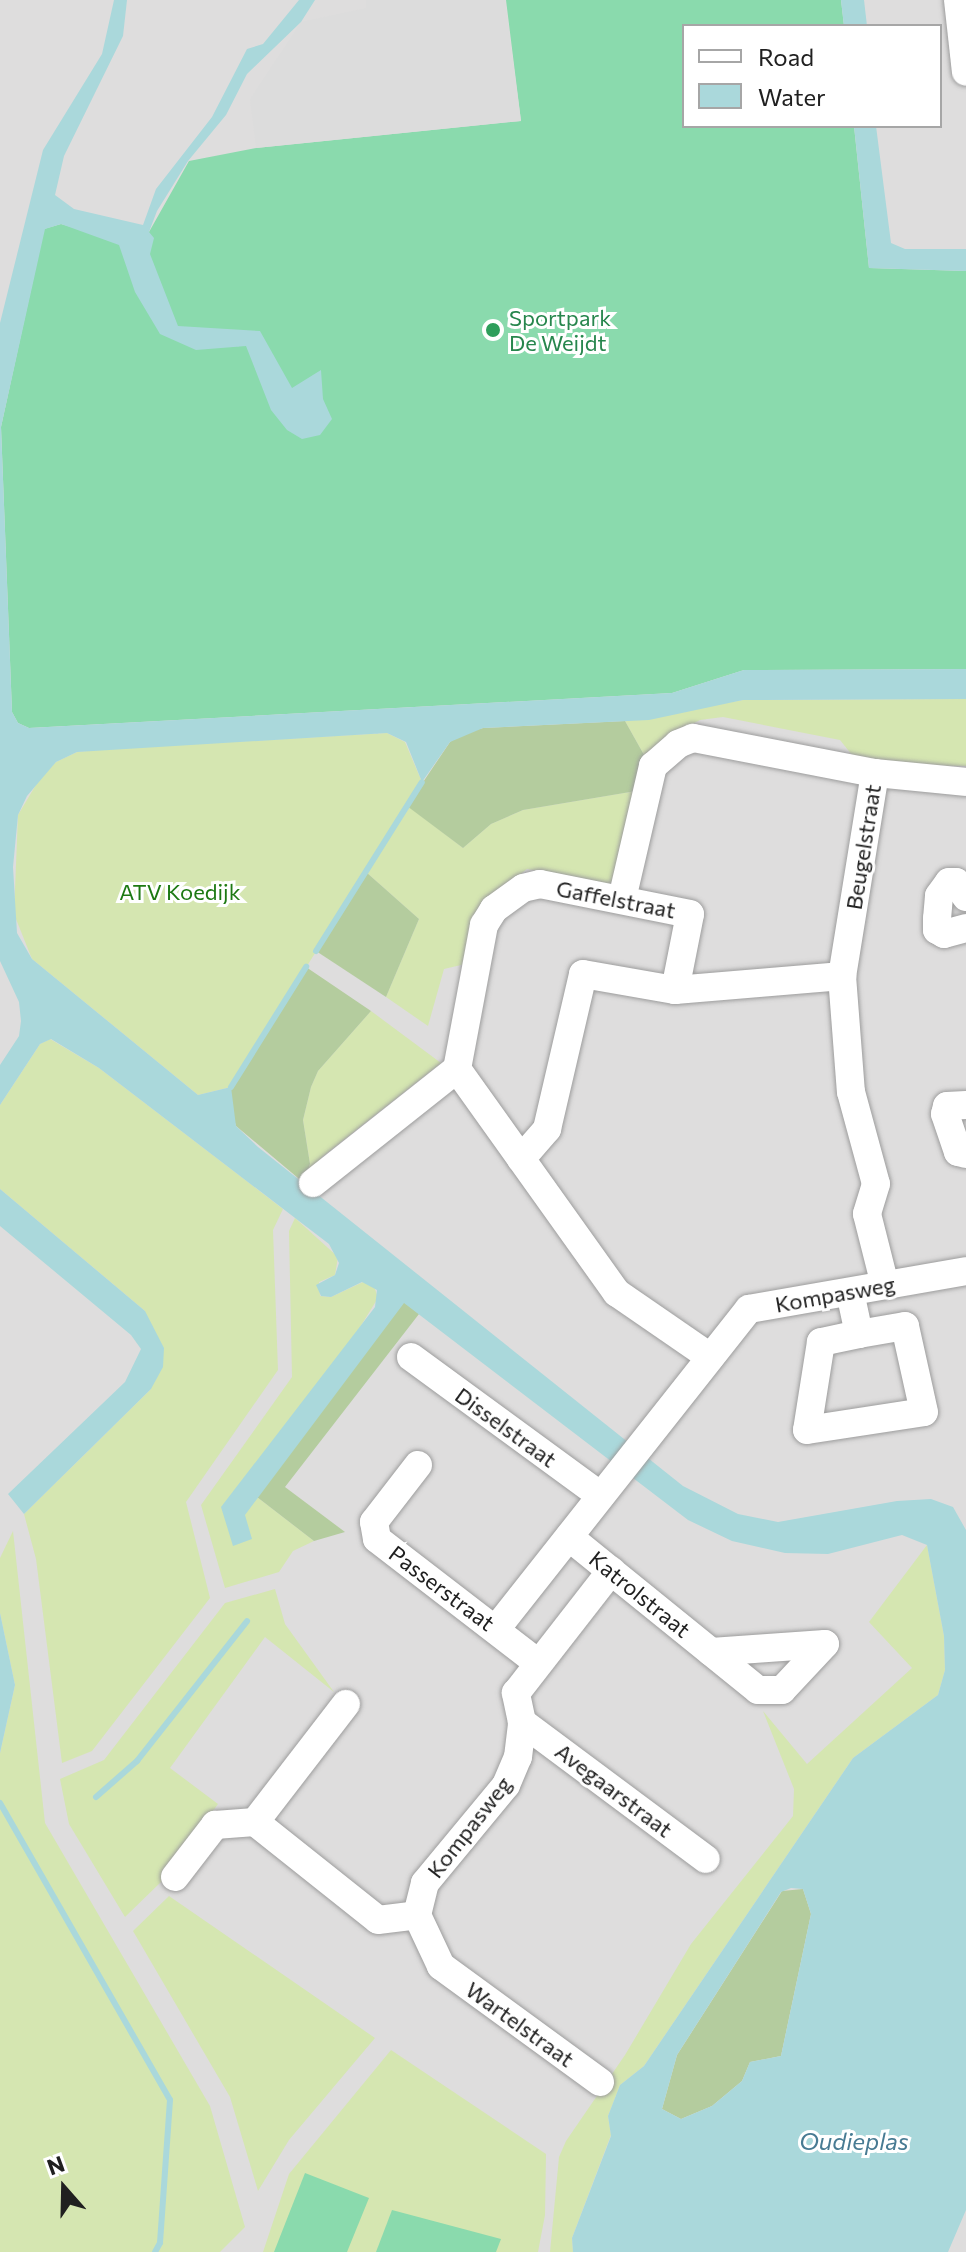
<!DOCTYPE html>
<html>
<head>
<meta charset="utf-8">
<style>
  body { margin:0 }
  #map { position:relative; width:966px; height:2252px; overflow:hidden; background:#f0ebe7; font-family:Commissioner,sans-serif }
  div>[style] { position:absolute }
  .residential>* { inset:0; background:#dedddd }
  .grass>* { inset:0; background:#d5e6b1 }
  .forest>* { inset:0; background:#b4cc9e }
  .pitch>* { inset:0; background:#8adaad }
  .parking>* { inset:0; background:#dcdcdc }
  .water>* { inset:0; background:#aad8db }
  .stream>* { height:6px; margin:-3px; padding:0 3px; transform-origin:3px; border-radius:3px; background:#aad8db }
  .roads { filter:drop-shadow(0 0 2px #9d9d9d) drop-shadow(0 0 2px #9d9d9d) }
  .minor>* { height:28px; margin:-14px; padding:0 14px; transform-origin:14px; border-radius:14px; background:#fff }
  .dots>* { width:22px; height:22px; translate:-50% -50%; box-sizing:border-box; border:4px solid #fff; border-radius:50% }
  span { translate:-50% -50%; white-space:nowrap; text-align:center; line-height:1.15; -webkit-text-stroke:6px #fff; paint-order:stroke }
  .leisure-label { font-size:22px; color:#27864d }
  .left { translate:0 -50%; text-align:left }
  .street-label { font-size:22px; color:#202020 }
  .park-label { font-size:22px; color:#1d7913 }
  .water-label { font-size:24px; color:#487b93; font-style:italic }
  .legend { position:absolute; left:682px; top:24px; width:260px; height:104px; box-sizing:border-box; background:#fff; border:2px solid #a6a6a6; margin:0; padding:10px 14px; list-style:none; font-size:24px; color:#202020 }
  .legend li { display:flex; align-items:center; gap:16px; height:40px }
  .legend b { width:40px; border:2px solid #a6a6a6 }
  .north { position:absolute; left:24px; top:2148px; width:80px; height:80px; -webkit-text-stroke:6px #fff; paint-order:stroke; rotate:340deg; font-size:22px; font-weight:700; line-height:32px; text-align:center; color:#202020 }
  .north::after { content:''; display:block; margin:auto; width:28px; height:36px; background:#202020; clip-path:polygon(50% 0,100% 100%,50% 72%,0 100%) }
</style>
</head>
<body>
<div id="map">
  <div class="residential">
    <div style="clip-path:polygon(evenodd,0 0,966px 0,966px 2252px,0 2252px,0 0,684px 26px,940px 26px,940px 126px,684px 126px,684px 26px)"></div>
  </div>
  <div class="grass">
    <div style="clip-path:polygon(966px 699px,966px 766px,860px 765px,840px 740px,723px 717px,700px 720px,671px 735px,648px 762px,625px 721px,743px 700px)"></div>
    <div style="clip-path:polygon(387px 733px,405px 742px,422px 782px,408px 806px,463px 848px,491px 824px,523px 810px,642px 790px,621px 886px,527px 869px,483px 903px,474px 962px,444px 969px,428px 1026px,386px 997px,419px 919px,366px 872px,231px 1087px,198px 1095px,32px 959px,14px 914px,18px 815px,40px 778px,56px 762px,77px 752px,108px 749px)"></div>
    <div style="clip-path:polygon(371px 1011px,441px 1063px,322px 1157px,304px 1183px,310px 1164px,303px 1120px,311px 1087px,318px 1071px)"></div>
    <div style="clip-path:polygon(50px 1039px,99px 1068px,283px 1209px,273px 1230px,278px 1370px,186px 1502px,210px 1598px,92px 1751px,62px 1763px,36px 1559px,24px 1514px,151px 1389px,145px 1311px,0 1189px,0 1105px,40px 1044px)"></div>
    <div style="clip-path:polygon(295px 1218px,338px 1257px,335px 1275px,319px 1282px,320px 1296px,331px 1297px,363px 1282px,374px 1286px,378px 1298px,244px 1515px,257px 1497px,314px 1541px,293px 1551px,279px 1572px,225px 1588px,201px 1505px,292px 1377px,289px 1231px)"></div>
    <div style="clip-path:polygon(13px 1531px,45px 1823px,210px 2106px,245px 2227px,220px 2252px,0 2252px,0 1753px,15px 1685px,0 1613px,0 1558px)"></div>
    <div style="clip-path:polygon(927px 1545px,944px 1636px,945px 1670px,938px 1695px,853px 1758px,644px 2066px,620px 2085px,608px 2116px,611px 2135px,572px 2238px,573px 2252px,550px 2252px,559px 2157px,566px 2141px,625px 2055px,691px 1944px,793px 1816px,794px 1789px,763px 1711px,807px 1764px,912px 1668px,869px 1622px)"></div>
    <div style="clip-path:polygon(275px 1589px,285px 1624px,334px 1692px,265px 1637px,170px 1768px,218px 1804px,162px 1881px,125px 1917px,69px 1824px,60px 1779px,104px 1760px,225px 1603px)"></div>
    <div style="clip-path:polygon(169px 1896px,375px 2038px,289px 2140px,258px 2191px,230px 2097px,133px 1931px)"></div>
    <div style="clip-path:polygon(391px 2050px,546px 2154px,545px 2215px,538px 2252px,263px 2252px,289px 2174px)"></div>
  </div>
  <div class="forest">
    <div style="clip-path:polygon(625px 721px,648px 762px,642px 790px,523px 810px,491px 824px,463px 848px,407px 806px,450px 742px,461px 734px,483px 728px)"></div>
    <div style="clip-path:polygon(366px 872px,419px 919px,386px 997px,316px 951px)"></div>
    <div style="clip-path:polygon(306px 967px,371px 1011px,318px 1071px,311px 1087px,303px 1120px,310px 1164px,304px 1183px,236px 1126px,229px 1102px,231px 1087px)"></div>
    <div style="clip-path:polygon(404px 1302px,419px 1314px,285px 1487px,345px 1532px,314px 1541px,257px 1497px)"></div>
    <div style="clip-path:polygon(803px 1889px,811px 1914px,781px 2056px,750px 2062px,742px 2081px,712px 2106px,681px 2119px,662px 2109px,677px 2055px,782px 1891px)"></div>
  </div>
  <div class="pitch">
    <div style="clip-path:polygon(506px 0,841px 0,844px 26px,684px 26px,684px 126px,854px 126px,869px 268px,966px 271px,966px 669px,744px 670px,672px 693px,29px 728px,18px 723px,12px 712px,1px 427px,44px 229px,61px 224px,110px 238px,149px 232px,189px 161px,256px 148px,521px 121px)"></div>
    <div style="clip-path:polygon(305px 2173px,369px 2198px,347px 2252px,274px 2252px)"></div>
    <div style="clip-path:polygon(392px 2210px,501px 2239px,496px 2252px,376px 2252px)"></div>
  </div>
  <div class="parking">
    <div style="clip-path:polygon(366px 0,505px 0,521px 121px,256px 148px,250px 99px,301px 22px,366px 8px)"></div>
  </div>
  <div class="water">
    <div style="clip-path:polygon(evenodd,114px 0,127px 0,123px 36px,64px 156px,55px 195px,74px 209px,143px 225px,156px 189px,212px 117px,247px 49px,263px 44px,299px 0,315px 0,301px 22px,247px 74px,226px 115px,188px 161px,157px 211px,149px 232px,154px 238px,150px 254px,178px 326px,260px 331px,292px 388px,321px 370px,323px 399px,332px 419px,320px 435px,302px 439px,287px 430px,271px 410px,246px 346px,196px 350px,160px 334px,135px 292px,119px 245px,61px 224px,45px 229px,1px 427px,12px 712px,18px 723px,29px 728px,672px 693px,744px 670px,966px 669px,966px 699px,743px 700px,649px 720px,483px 728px,450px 742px,422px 782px,406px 742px,387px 733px,77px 752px,56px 762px,27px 796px,18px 815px,13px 867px,17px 933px,32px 959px,198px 1095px,231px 1087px,236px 1126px,258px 1147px,683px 1486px,738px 1514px,778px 1522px,897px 1501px,931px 1499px,953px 1507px,966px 1530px,966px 2210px,948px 2252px,573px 2252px,572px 2238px,611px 2136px,608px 2116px,620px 2085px,644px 2066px,853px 1758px,938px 1695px,945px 1670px,944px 1636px,927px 1545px,902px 1535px,828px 1554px,785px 1553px,732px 1541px,688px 1520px,404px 1303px,245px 1515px,252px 1539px,233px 1546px,221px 1507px,375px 1307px,377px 1290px,362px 1282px,331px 1297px,321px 1296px,316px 1285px,335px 1275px,339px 1263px,329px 1244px,99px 1068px,51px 1039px,40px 1044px,0 1105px,0 1065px,19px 1036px,21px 1021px,19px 1002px,0 961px,0 323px,43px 150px,102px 54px,114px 0,791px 1888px,803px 1889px,811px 1914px,781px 2056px,750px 2062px,742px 2081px,712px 2106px,681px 2119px,662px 2109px,677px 2055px,781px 1892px,791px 1888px)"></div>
    <div style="clip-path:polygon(841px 0,864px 0,867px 26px,844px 26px)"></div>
    <div style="clip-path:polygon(854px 126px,876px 126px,891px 243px,905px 249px,966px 249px,966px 271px,869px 268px)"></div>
    <div style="clip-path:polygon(0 1189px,145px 1311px,164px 1348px,163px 1367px,151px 1389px,24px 1514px,8px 1494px,125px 1382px,141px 1349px,131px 1335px,0 1226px)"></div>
    <div style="clip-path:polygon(0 1613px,15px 1685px,0 1753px)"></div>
  </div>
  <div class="stream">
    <div style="left:316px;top:951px;width:199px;rotate:-57.9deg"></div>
    <div style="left:231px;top:1087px;width:142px;rotate:-58deg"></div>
    <div style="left:96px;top:1797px;width:55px;rotate:-41.3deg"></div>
    <div style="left:137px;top:1761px;width:178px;rotate:-51.8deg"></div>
    <div style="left:0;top:1803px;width:342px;rotate:60.2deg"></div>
    <div style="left:170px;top:2100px;width:143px;rotate:94deg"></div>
    <div style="left:160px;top:2243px;width:10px;rotate:119deg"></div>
  </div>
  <div class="roads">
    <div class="minor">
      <div style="left:958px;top:0;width:72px;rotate:83.7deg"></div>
      <div style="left:875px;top:773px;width:91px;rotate:5.6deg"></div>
      <div style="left:966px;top:897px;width:18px;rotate:-124deg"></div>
      <div style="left:956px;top:882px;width:7px;rotate:180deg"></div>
      <div style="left:949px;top:882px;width:17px;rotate:126deg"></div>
      <div style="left:939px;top:896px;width:23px;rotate:95deg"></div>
      <div style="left:937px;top:919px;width:11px;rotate:90deg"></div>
      <div style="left:937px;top:930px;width:8px;rotate:30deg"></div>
      <div style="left:944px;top:934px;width:23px;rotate:-15deg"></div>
      <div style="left:622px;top:899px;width:137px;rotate:-76.9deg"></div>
      <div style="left:653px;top:766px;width:33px;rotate:-41deg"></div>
      <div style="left:678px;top:744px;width:16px;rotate:-22deg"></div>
      <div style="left:693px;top:738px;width:185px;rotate:10.9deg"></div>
      <div style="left:875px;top:773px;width:206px;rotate:99.2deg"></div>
      <div style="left:842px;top:976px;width:116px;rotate:85.6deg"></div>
      <div style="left:851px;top:1092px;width:95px;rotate:74.8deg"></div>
      <div style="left:876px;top:1184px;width:31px;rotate:107deg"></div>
      <div style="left:867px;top:1214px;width:73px;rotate:75.8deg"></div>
      <div style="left:675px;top:990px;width:77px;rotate:-78.8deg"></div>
      <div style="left:690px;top:914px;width:153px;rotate:-168.7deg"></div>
      <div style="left:540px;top:884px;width:17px;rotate:167deg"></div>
      <div style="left:523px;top:888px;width:36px;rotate:144deg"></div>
      <div style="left:494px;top:909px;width:19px;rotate:122deg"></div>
      <div style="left:484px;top:925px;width:147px;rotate:100.6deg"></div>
      <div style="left:457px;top:1069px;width:275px;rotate:54.5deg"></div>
      <div style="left:617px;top:1293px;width:113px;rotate:34.5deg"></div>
      <div style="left:966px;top:1105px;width:19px;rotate:177deg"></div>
      <div style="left:947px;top:1106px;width:8px;rotate:104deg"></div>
      <div style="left:945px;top:1114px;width:40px;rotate:71.1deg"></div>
      <div style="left:958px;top:1152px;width:8px;rotate:14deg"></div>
      <div style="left:521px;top:1159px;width:40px;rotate:-49deg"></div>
      <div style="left:547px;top:1129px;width:159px;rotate:-76.9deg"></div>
      <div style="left:583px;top:974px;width:93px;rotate:9.9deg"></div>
      <div style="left:675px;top:990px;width:168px;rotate:-4.8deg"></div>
      <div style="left:313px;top:1183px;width:184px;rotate:-38.4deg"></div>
      <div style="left:850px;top:1292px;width:43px;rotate:77.9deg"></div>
      <div style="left:859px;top:1334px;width:39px;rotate:168deg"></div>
      <div style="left:821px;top:1342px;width:89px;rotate:99deg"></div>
      <div style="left:807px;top:1430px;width:118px;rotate:-8.7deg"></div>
      <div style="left:924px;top:1412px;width:88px;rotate:-102.5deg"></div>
      <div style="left:905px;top:1326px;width:47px;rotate:170.1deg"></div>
      <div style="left:411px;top:1357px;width:235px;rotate:36.2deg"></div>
      <div style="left:418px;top:1465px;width:72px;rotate:127.7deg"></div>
      <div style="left:374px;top:1522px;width:17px;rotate:80deg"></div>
      <div style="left:377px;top:1539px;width:203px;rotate:37.6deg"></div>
      <div style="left:569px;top:1537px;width:243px;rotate:39deg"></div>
      <div style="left:758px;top:1690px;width:24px"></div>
      <div style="left:782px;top:1690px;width:63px;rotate:-46.9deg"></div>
      <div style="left:496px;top:1629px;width:408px;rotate:-51.7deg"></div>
      <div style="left:749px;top:1309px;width:220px;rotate:-9.9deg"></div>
      <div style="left:711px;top:1652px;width:114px;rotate:-4deg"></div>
      <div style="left:522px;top:1722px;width:229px;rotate:36.7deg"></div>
      <div style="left:255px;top:1822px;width:149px;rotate:-52.4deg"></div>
      <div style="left:175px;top:1877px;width:66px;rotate:-52.4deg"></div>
      <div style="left:215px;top:1825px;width:40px;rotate:-4.3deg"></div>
      <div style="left:255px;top:1822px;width:157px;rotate:38.5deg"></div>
      <div style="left:378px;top:1920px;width:39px;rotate:-7deg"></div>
      <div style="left:600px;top:2082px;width:197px;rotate:-143.9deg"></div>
      <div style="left:441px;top:1966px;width:56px;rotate:-115.2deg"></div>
      <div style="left:417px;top:1915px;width:33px;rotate:-76deg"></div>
      <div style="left:425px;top:1883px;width:127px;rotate:-50.4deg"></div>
      <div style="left:506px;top:1785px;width:30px;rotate:-67deg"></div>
      <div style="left:518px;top:1757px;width:35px;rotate:-83deg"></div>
      <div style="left:522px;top:1722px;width:30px;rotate:-102deg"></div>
      <div style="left:516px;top:1693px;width:155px;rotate:-52.1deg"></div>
    </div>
  </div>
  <div class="dots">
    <div style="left:493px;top:330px;background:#2e9e5b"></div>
  </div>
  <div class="leisure-label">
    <span class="left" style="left:509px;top:330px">Sportpark<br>De Weijdt</span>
  </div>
  <div class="street-label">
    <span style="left:863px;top:847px;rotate:-81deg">Beugelstraat</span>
    <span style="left:616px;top:899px;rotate:11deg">Gaffelstraat</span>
    <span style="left:835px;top:1294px;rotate:-10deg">Kompasweg</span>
    <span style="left:506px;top:1427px;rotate:36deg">Disselstraat</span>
    <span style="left:442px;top:1588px;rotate:37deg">Passerstraat</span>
    <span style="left:640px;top:1594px;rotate:39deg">Katrolstraat</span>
    <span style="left:614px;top:1790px;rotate:37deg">Avegaarstraat</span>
    <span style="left:469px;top:1827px;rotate:-52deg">Kompasweg</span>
    <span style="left:520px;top:2024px;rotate:36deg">Wartelstraat</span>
  </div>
  <div class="park-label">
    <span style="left:180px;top:892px">ATV Koedijk</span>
  </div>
  <div class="water-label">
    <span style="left:854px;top:2141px">Oudieplas</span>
  </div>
  <ul class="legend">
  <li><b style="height:10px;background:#fff"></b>Road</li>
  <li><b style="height:22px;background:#aad8db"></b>Water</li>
  </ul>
  <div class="north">N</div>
</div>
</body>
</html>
